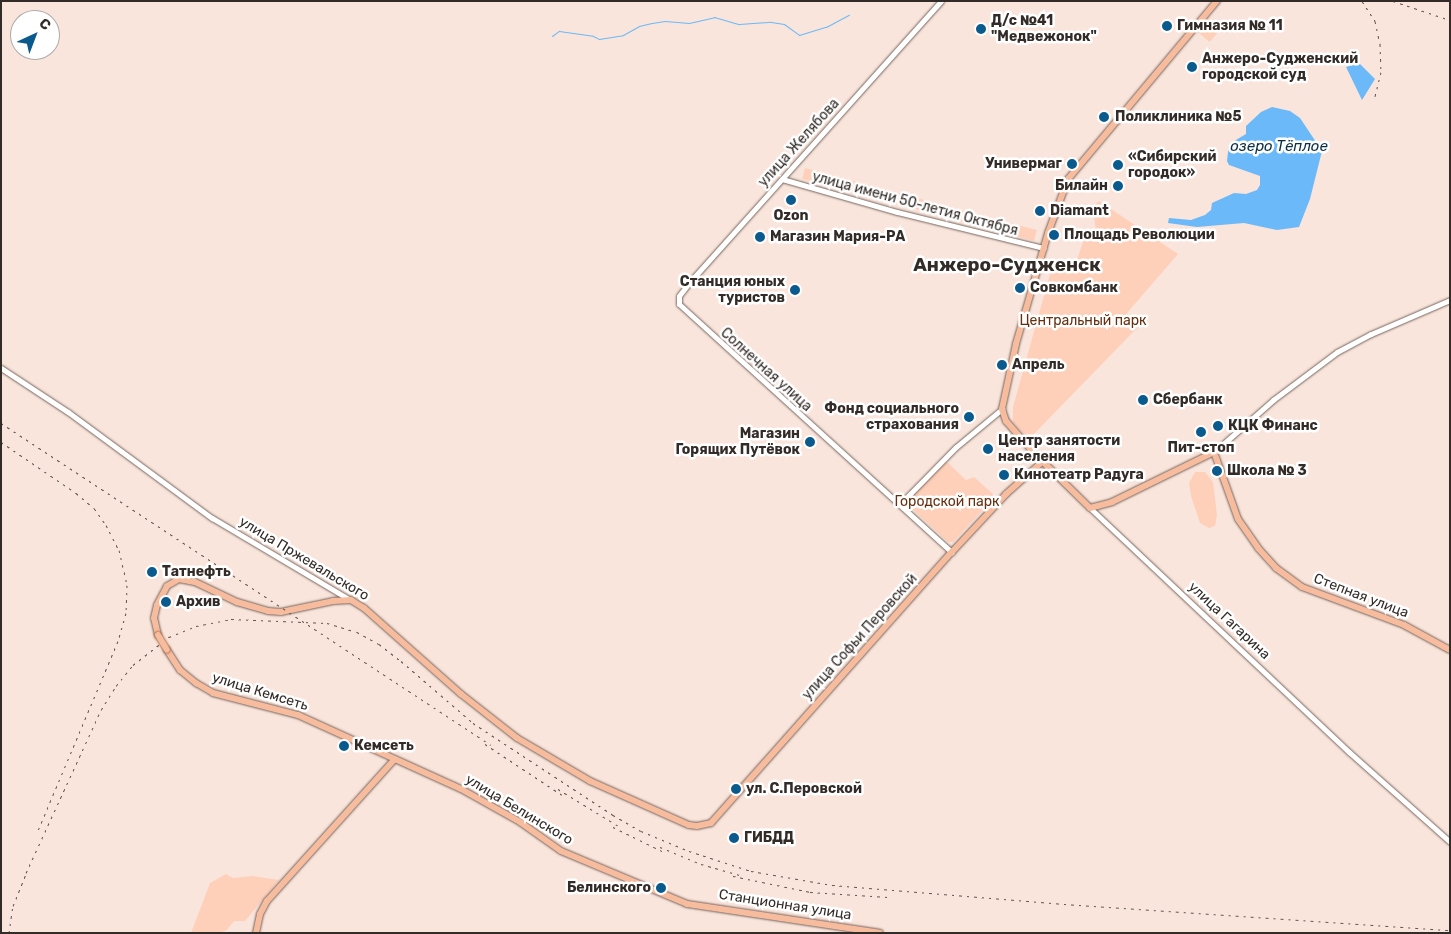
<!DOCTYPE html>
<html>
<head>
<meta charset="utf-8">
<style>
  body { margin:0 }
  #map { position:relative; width:1451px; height:934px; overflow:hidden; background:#f9e5dc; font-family:Rubik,sans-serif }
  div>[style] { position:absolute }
  .green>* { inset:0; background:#fed0ba; transform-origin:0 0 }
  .water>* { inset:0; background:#6bb9f8 }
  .stream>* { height:1px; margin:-0.5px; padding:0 0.5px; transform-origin:0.5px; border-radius:0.5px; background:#6bb9f8 }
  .roads { filter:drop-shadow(0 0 1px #76655d) drop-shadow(0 0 1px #76655d) }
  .minor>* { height:5px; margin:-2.5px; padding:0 2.5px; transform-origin:2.5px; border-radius:2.5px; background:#fff }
  .major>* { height:6px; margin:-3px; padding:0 3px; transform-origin:3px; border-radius:3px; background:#f7bc9d }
  .rail>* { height:1px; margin-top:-0.5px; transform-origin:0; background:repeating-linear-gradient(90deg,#5e544f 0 2.5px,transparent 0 7.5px) }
  .bridges { filter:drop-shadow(0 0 1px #af6c49) drop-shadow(0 0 1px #af6c49) }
  .major-bridge>* { height:6px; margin:-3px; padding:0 3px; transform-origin:3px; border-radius:3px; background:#f7bc9d }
  .dots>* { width:14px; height:14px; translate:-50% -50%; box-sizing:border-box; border:2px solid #fff; border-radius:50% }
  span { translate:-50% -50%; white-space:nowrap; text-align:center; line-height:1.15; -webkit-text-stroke:5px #fff; paint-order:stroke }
  .poi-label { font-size:14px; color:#322b27; font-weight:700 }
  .left { translate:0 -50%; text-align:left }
  .right { translate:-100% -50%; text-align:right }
  .street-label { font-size:14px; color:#322b27 }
  .park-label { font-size:14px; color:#662f10 }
  .water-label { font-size:15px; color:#0b2d46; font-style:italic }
  .district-label { font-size:19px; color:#322b27; font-weight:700 }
  .frame { position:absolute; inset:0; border:2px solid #322b27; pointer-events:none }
  .north { position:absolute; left:10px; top:10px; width:50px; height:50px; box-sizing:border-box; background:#fff; border:1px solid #adaaa9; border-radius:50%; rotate:43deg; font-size:14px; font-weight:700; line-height:20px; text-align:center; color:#322b27 }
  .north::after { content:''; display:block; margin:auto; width:18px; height:22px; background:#0a5a8d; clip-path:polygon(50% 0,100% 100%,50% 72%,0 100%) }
</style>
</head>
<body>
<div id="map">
  <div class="green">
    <div style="left:1209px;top:18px;width:16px;height:18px;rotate:40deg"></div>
    <div style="left:805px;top:168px;width:240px;height:11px;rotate:15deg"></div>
    <div style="clip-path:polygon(1099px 201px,1178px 254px,1127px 313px,1139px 326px,1029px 439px,1013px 422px,1013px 407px,1052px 267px,1073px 272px,1085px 236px,1096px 231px,1094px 217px,1089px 209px)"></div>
    <div style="clip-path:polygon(946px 461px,966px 480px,974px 477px,993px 494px,993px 499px,953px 542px,948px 542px,908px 505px,908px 500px)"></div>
    <div style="clip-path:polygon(1195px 472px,1205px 472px,1213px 482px,1217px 515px,1215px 526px,1209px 528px,1200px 523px,1191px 496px,1189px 483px)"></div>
    <div style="clip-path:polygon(226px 874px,233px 878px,253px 876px,279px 880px,245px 921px,234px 921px,227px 930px,219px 933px,191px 933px,210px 883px)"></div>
  </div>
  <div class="water">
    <div style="clip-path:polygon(1359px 63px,1375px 79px,1362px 100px,1347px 69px,1346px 67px)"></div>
    <div style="clip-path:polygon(1272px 107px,1290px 111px,1300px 118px,1322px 151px,1310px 199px,1299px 227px,1277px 230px,1244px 223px,1197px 227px,1168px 223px,1169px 218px,1191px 220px,1205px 215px,1211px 210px,1212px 203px,1234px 193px,1246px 194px,1257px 190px,1260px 185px,1260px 176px,1229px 165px,1227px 161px,1229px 144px,1246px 134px,1246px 126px,1261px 112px)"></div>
  </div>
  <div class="stream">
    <div style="left:552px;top:36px;width:9px;rotate:-36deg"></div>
    <div style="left:559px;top:31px;width:34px;rotate:8deg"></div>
    <div style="left:593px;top:36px;width:7px;rotate:27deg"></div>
    <div style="left:599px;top:39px;width:24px;rotate:-9deg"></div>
    <div style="left:623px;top:35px;width:18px;rotate:-29deg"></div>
    <div style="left:639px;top:26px;width:13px;rotate:-13deg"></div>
    <div style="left:652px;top:23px;width:13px;rotate:-9deg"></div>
    <div style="left:665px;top:21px;width:24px;rotate:5deg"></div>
    <div style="left:689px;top:23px;width:26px;rotate:-13deg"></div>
    <div style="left:714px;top:17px;width:26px;rotate:16deg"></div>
    <div style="left:739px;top:24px;width:32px;rotate:-4deg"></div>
    <div style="left:771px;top:22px;width:13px;rotate:9deg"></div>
    <div style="left:784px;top:24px;width:19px;rotate:36deg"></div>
    <div style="left:799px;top:35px;width:28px;rotate:-17deg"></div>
    <div style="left:826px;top:27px;width:26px;rotate:-28deg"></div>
  </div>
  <div class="roads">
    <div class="minor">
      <div style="left:941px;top:1px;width:378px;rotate:131.8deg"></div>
      <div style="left:689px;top:283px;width:16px;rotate:128deg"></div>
      <div style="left:679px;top:296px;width:8px;rotate:90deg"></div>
      <div style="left:679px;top:304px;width:369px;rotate:42.3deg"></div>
      <div style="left:782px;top:179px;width:120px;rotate:16deg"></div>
      <div style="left:897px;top:212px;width:151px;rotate:13.8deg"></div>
      <div style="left:1px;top:368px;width:80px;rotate:33.3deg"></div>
      <div style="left:68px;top:412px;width:179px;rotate:36.4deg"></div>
      <div style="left:212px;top:518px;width:161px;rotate:30.7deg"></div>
      <div style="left:1214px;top:452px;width:79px;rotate:-41.4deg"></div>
      <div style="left:1273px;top:400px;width:80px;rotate:-36.9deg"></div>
      <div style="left:1337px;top:352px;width:38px;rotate:-28deg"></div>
      <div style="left:1371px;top:334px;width:86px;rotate:-23.3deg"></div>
      <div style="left:901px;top:503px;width:78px;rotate:-45.5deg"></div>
      <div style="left:956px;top:447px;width:60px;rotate:-39.6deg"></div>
      <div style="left:1090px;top:508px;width:356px;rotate:43.3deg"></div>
      <div style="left:1349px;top:752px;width:135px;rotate:41.7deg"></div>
    </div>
    <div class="major">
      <div style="left:1217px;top:1px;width:232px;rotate:129.9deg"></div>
      <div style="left:1068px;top:179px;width:58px;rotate:110.3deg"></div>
      <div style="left:1048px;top:233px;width:116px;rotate:106.1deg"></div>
      <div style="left:1016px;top:344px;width:66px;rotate:102.2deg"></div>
      <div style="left:1002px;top:409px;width:13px;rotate:72deg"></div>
      <div style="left:1006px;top:421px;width:44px;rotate:48.7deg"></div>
      <div style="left:1035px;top:454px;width:77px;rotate:44.5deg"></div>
      <div style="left:1090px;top:508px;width:23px;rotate:-15deg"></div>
      <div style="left:1112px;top:502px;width:114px;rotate:-26.1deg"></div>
      <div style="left:1214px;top:452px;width:71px;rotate:70.3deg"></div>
      <div style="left:1238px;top:519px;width:35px;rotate:55deg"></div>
      <div style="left:1258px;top:548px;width:27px;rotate:48deg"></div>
      <div style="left:1276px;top:568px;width:32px;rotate:36deg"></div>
      <div style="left:1302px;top:587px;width:109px;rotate:20.4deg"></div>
      <div style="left:1404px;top:625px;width:52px;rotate:28.5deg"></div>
      <div style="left:158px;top:635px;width:17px;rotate:-103deg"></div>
      <div style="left:154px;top:618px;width:13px;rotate:-77deg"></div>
      <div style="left:157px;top:605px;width:21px;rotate:-62deg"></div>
      <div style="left:167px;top:586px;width:14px;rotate:-30deg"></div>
      <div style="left:179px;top:579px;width:16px;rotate:11deg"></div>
      <div style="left:195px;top:582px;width:47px;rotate:25.5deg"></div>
      <div style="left:237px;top:602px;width:32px;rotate:16deg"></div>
      <div style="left:268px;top:611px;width:13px;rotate:4deg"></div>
      <div style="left:281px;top:612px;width:53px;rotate:-11.9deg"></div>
      <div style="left:333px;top:601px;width:18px;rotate:-3deg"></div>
      <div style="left:351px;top:600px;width:15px;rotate:32deg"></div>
      <div style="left:364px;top:608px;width:130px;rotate:41.6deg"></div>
      <div style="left:461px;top:694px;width:71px;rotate:38.2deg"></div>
      <div style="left:517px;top:738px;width:85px;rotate:30.5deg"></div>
      <div style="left:590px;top:781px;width:108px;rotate:24deg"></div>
      <div style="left:689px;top:825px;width:8px;rotate:7deg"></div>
      <div style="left:697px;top:826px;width:14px;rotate:-12deg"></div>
      <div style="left:711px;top:823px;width:363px;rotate:-48.4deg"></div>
      <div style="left:952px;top:552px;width:79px;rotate:-47deg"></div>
      <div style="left:1006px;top:494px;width:48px;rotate:-41.6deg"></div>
      <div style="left:167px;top:650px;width:24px;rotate:57deg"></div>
      <div style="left:180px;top:670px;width:21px;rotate:39deg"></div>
      <div style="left:196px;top:683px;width:20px;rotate:30deg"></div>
      <div style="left:213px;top:693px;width:88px;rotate:14.5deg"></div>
      <div style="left:298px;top:715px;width:179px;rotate:24.4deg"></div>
      <div style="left:461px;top:789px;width:68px;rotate:29.2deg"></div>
      <div style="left:520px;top:822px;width:50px;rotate:35.3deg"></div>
      <div style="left:561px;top:851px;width:137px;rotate:22.8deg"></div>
      <div style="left:687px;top:904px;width:195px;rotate:8.5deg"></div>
      <div style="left:256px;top:933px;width:19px;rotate:-78deg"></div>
      <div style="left:260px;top:914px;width:15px;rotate:-62deg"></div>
      <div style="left:267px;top:901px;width:190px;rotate:-48deg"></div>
    </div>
  </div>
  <div class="rail">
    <div style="left:1362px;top:1px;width:24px;rotate:57deg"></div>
    <div style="left:1375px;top:21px;width:24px;rotate:78deg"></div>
    <div style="left:1380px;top:44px;width:28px;rotate:88deg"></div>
    <div style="left:1381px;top:72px;width:25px;rotate:104deg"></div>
    <div style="left:1393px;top:1px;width:60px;rotate:18.4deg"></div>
    <div style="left:1px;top:423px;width:586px;rotate:33.31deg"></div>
    <div style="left:1px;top:442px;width:91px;rotate:34.2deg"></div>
    <div style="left:76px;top:493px;width:23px;rotate:40deg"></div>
    <div style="left:94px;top:508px;width:21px;rotate:55deg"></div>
    <div style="left:106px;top:525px;width:28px;rotate:63deg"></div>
    <div style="left:119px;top:550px;width:36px;rotate:77deg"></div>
    <div style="left:127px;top:585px;width:28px;rotate:92deg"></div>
    <div style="left:126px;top:613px;width:29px;rotate:106deg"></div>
    <div style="left:118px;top:641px;width:208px;rotate:112.9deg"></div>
    <div style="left:485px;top:744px;width:92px;rotate:33.5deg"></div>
    <div style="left:558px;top:789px;width:73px;rotate:31.5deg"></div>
    <div style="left:613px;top:827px;width:57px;rotate:26.1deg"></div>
    <div style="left:660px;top:847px;width:44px;rotate:22.5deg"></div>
    <div style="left:701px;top:864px;width:41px;rotate:15.8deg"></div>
    <div style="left:733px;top:876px;width:79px;rotate:11.7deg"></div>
    <div style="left:810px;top:892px;width:78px;rotate:3.7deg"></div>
    <div style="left:9px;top:933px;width:27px;rotate:-82deg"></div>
    <div style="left:13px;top:906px;width:35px;rotate:-68deg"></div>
    <div style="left:26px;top:873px;width:179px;rotate:-65.3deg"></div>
    <div style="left:101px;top:710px;width:28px;rotate:-58deg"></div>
    <div style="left:116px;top:686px;width:27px;rotate:-51deg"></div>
    <div style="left:133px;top:665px;width:46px;rotate:-37.9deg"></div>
    <div style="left:169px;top:637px;width:29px;rotate:-22deg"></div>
    <div style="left:196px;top:626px;width:36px;rotate:-11deg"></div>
    <div style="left:231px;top:619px;width:96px;rotate:2.4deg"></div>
    <div style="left:327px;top:623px;width:31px;rotate:17deg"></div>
    <div style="left:357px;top:632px;width:25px;rotate:29deg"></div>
    <div style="left:379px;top:644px;width:28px;rotate:38deg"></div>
    <div style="left:401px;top:661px;width:95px;rotate:40.7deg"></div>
    <div style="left:473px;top:723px;width:168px;rotate:33.3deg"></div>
    <div style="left:613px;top:815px;width:32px;rotate:30deg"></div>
    <div style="left:641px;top:831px;width:52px;rotate:22.6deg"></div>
    <div style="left:689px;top:851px;width:65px;rotate:17.9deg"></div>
    <div style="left:751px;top:871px;width:82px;rotate:9.8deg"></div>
    <div style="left:832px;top:885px;width:233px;rotate:4.7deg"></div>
    <div style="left:1064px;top:904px;width:387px;rotate:3.9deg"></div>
  </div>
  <div class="bridges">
    <div class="major-bridge">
      <div style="left:158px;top:635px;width:17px;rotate:59deg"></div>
    </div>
  </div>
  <div class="dots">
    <div style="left:1167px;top:26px;background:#0a5a8d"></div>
    <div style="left:981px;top:29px;background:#0a5a8d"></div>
    <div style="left:1192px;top:67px;background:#0a5a8d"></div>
    <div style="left:1104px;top:117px;background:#0a5a8d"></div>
    <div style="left:1072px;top:164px;background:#0a5a8d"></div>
    <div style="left:1118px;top:165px;background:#0a5a8d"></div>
    <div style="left:1118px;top:186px;background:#0a5a8d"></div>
    <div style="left:791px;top:200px;background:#0a5a8d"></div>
    <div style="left:1040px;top:211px;background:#0a5a8d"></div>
    <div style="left:1054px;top:235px;background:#0a5a8d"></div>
    <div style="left:760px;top:237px;background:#0a5a8d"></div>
    <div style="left:1020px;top:288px;background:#0a5a8d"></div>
    <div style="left:795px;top:290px;background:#0a5a8d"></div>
    <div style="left:1002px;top:365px;background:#0a5a8d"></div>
    <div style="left:1143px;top:400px;background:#0a5a8d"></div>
    <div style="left:969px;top:417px;background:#0a5a8d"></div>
    <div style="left:1218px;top:426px;background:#0a5a8d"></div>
    <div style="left:1201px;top:432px;background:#0a5a8d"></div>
    <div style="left:810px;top:442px;background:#0a5a8d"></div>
    <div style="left:988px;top:449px;background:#0a5a8d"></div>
    <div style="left:1217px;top:471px;background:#0a5a8d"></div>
    <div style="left:1004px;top:475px;background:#0a5a8d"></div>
    <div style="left:152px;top:572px;background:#0a5a8d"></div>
    <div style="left:166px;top:602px;background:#0a5a8d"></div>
    <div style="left:344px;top:746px;background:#0a5a8d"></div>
    <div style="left:736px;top:789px;background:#0a5a8d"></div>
    <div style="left:734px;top:838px;background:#0a5a8d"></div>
    <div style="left:661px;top:888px;background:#0a5a8d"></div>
  </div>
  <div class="poi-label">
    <span class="left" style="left:991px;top:29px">Д/с №41<br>"Медвежонок"</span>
    <span class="left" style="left:1177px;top:26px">Гимназия № 11</span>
    <span class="left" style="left:1202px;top:67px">Анжеро-Судженский<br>городской суд</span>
    <span class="left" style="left:1115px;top:117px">Поликлиника №5</span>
    <span class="left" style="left:1128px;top:165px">«Сибирский<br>городок»</span>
    <span class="right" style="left:1062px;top:164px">Универмаг</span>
    <span class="right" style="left:1108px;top:186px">Билайн</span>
    <span class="left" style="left:1050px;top:211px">Diamant</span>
    <span style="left:791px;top:216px">Ozon</span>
    <span class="left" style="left:1064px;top:235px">Площадь Революции</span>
    <span class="left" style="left:770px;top:237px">Магазин Мария-РА</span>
    <span class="right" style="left:785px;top:290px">Станция юных<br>туристов</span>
    <span class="left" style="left:1030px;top:288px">Совкомбанк</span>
    <span class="left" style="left:1012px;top:365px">Апрель</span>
    <span class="left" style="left:1153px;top:400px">Сбербанк</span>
    <span class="right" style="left:959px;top:417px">Фонд социального<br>страхования</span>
    <span class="left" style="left:1228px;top:426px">КЦК Финанс</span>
    <span class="right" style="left:800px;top:442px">Магазин<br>Горящих Путёвок</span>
    <span class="left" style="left:998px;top:449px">Центр занятости<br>населения</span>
    <span style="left:1201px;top:448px">Пит-стоп</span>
    <span class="left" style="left:1227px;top:471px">Школа № 3</span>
    <span class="left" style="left:1014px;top:475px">Кинотеатр Радуга</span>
    <span class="left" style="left:162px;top:572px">Татнефть</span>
    <span class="left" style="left:176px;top:602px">Архив</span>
    <span class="left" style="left:354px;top:746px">Кемсеть</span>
    <span class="left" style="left:746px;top:789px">ул. С.Перовской</span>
    <span class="left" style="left:744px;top:838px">ГИБДД</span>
    <span class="right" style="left:651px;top:888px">Белинского</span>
  </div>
  <div class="street-label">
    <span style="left:799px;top:143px;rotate:-48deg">улица Желябова</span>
    <span style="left:915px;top:204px;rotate:15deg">улица имени 50-летия Октября</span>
    <span style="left:766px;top:370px;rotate:42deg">Солнечная улица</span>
    <span style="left:304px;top:559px;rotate:31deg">улица Пржевальского</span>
    <span style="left:1361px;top:596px;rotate:21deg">Степная улица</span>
    <span style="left:1229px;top:621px;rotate:43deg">улица Гагарина</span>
    <span style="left:860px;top:637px;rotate:-48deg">улица Софьи Перовской</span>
    <span style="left:260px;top:692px;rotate:17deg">улица Кемсеть</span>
    <span style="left:519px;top:810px;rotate:31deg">улица Белинского</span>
    <span style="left:785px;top:905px;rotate:9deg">Станционная улица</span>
  </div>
  <div class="park-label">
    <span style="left:1083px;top:321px">Центральный парк</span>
    <span style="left:947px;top:502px">Городской парк</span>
  </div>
  <div class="water-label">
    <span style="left:1279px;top:147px">озеро Тёплое</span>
  </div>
  <div class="district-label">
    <span style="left:1007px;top:265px">Анжеро-Судженск</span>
  </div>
  <div class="frame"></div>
  <div class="north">С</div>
</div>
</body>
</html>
